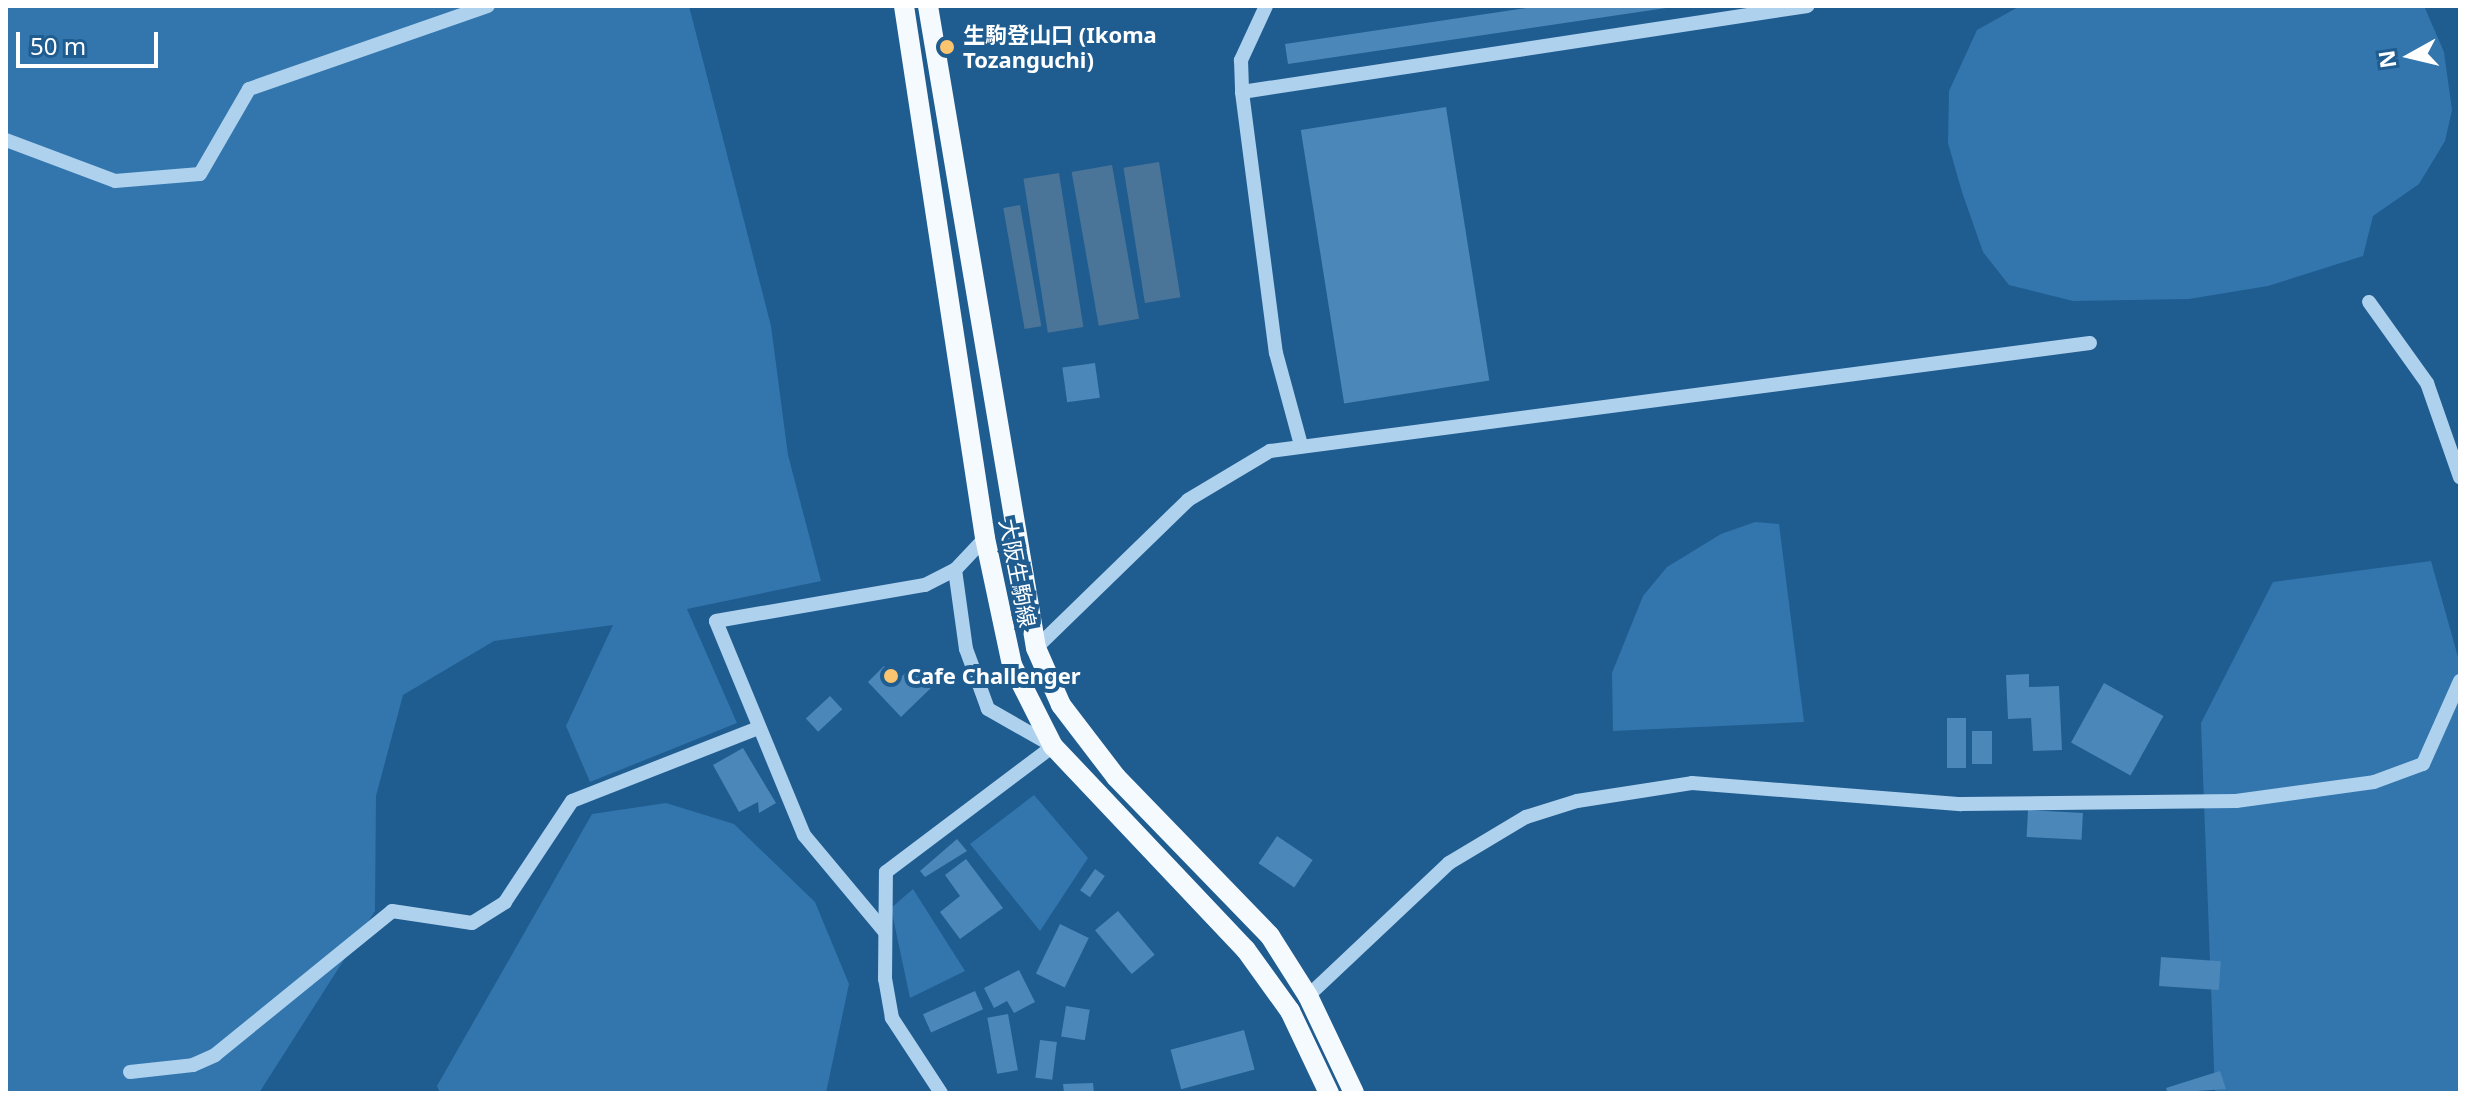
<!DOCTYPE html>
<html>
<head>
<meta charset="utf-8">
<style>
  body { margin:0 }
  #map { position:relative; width:2466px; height:1099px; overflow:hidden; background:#1f5c90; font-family:"Noto Sans","Noto Sans JP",sans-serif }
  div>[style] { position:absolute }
  .green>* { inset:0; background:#3276ad }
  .water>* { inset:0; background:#4a7599; transform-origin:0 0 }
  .building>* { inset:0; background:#4b87b8; transform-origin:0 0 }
  .minor>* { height:14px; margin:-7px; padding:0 7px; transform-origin:7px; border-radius:7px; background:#aed1ed }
  .major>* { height:20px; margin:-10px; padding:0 10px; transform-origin:10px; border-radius:10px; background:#f5faff }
  .dots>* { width:22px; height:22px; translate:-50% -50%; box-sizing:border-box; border:4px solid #1f5c90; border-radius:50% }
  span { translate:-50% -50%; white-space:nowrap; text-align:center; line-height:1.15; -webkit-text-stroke:8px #1f5c90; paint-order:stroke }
  .poi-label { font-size:22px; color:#fff; font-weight:700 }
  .left { translate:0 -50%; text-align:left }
  .street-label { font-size:22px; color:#fff }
  .frame { position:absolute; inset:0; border:8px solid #fff; pointer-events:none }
  .north { position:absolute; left:2370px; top:16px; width:80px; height:80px; -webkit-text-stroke:6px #1f5c90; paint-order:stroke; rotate:262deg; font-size:22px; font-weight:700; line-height:32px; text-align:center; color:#fff }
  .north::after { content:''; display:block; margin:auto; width:28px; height:36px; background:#fff; clip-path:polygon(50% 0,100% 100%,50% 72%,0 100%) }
  .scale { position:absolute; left:16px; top:32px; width:142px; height:36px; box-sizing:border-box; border:4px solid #fff; border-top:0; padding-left:10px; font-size:24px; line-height:28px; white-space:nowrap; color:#fff; -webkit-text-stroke:6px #1f5c90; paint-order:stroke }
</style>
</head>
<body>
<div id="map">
  <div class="green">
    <div style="clip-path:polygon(6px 6px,689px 6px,771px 326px,788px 455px,821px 581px,687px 609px,737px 723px,590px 782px,566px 726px,613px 625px,494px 641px,403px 695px,376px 796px,375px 911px,259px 1093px,6px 1093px)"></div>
    <div style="clip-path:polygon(2020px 6px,2424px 6px,2444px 52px,2452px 110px,2445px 141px,2419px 184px,2373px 216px,2363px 256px,2268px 286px,2189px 299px,2073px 301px,2009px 285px,1983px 252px,1962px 192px,1948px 143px,1949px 91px,1977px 30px)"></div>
    <div style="clip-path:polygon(1755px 522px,1779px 524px,1804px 722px,1613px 731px,1612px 673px,1643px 596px,1667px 567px,1721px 534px)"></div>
    <div style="clip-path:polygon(2431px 561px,2460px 664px,2460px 1093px,2215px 1093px,2201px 723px,2273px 582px)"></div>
    <div style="clip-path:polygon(1034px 795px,1088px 858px,1040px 931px,970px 844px)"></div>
    <div style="clip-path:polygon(666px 803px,734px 824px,815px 902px,849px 984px,826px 1093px,440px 1093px,437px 1086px,592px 814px)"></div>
    <div style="clip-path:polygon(913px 889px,965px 971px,910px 998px,891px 908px)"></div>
  </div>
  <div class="water">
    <div style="left:1159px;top:162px;width:137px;height:36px;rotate:81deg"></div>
    <div style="left:1112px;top:165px;width:156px;height:41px;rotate:80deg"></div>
    <div style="left:1059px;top:173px;width:156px;height:36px;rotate:81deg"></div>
    <div style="left:1020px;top:205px;width:123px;height:17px;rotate:80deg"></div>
  </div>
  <div class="building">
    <div style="clip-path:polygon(1540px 6px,1666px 8px,1288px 64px,1285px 44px)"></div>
    <div style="left:1446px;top:107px;width:277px;height:147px;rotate:81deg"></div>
    <div style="left:1095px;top:363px;width:35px;height:33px;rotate:82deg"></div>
    <div style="clip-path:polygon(914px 665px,934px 685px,901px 717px,868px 682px,884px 666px,898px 680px)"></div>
    <div style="clip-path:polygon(2029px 674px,2029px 687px,2059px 686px,2062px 750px,2033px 751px,2031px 718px,2008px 719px,2006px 675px)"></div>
    <div style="left:2104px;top:683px;width:68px;height:68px;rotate:29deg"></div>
    <div style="left:830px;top:696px;width:18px;height:33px;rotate:47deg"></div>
    <div style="left:1947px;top:718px;width:19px;height:50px"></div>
    <div style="left:1992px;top:731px;width:33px;height:20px;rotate:90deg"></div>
    <div style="clip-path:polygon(743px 748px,776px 803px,759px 813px,758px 802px,739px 812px,713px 765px)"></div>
    <div style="left:2028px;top:810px;width:55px;height:27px;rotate:3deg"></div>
    <div style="left:1277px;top:836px;width:43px;height:33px;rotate:34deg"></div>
    <div style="clip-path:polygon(957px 839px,967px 851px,925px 877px,920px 871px)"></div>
    <div style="clip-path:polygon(966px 859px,1003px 908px,960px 939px,940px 912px,960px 896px,945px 875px)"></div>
    <div style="left:1095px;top:869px;width:12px;height:26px;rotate:35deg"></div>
    <div style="left:1118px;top:911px;width:57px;height:30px;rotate:50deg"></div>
    <div style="left:1060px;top:924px;width:32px;height:55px;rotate:26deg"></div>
    <div style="left:2161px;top:957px;width:60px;height:29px;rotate:4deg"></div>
    <div style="clip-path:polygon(1019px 970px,1035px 1002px,1014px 1013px,1007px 1001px,994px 1008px,984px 988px)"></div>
    <div style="left:975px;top:991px;width:20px;height:57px;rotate:66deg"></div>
    <div style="left:1066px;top:1006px;width:24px;height:31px;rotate:9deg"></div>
    <div style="left:1008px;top:1014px;width:57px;height:21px;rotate:80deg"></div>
    <div style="left:1244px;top:1030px;width:41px;height:76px;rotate:75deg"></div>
    <div style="left:1040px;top:1040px;width:17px;height:38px;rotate:7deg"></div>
    <div style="clip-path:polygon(2220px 1071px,2226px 1089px,2168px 1093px,2166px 1088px)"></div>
    <div style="clip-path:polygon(1093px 1083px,1094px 1093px,1064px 1093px,1063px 1084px)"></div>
  </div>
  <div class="minor">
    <div style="left:1266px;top:6px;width:60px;rotate:114.8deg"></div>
    <div style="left:1241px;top:60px;width:32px;rotate:88deg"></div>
    <div style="left:1242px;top:92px;width:263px;rotate:82.6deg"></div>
    <div style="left:1276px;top:353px;width:95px;rotate:74.8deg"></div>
    <div style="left:1242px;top:92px;width:572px;rotate:-8.65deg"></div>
    <div style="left:6px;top:140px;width:116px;rotate:20.6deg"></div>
    <div style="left:115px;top:181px;width:85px;rotate:-4.7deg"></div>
    <div style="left:200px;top:174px;width:98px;rotate:-60deg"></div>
    <div style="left:249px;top:89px;width:253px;rotate:-19.2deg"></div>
    <div style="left:2369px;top:302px;width:100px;rotate:54.4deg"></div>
    <div style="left:2427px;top:383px;width:100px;rotate:70.7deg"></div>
    <div style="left:1036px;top:648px;width:212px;rotate:-44.2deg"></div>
    <div style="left:1188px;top:500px;width:96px;rotate:-30.9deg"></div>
    <div style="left:1270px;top:451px;width:827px;rotate:-7.5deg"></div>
    <div style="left:885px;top:932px;width:126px;rotate:-129.9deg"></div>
    <div style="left:804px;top:835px;width:231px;rotate:-112.4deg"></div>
    <div style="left:716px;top:621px;width:212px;rotate:-9.8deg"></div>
    <div style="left:925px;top:585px;width:34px;rotate:-27deg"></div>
    <div style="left:955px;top:570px;width:44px;rotate:-46.8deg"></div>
    <div style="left:1308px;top:996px;width:194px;rotate:-43.3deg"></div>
    <div style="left:1449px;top:863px;width:90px;rotate:-30.9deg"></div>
    <div style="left:1526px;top:817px;width:53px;rotate:-17.4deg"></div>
    <div style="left:1577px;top:801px;width:116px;rotate:-8.9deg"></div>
    <div style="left:1692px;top:783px;width:270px;rotate:4.5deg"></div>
    <div style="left:1961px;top:804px;width:275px;rotate:-0.6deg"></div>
    <div style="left:2236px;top:801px;width:139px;rotate:-7.8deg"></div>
    <div style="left:2374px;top:782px;width:52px;rotate:-20.2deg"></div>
    <div style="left:2423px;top:764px;width:91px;rotate:-66deg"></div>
    <div style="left:130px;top:1072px;width:63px;rotate:-6.3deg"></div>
    <div style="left:193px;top:1065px;width:24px;rotate:-24deg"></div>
    <div style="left:215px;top:1055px;width:228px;rotate:-39.1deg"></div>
    <div style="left:392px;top:911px;width:81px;rotate:8.5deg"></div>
    <div style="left:472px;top:923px;width:39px;rotate:-32deg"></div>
    <div style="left:505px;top:902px;width:121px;rotate:-56.4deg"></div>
    <div style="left:572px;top:801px;width:198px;rotate:-21.4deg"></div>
    <div style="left:941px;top:1093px;width:90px;rotate:-123.2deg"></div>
    <div style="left:892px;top:1018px;width:40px;rotate:-100deg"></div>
    <div style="left:885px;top:979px;width:107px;rotate:-89.5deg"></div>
    <div style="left:886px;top:872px;width:209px;rotate:-37deg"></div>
    <div style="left:1053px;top:746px;width:75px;rotate:-150.4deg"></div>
    <div style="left:988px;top:709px;width:64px;rotate:-110.1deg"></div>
    <div style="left:966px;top:649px;width:80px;rotate:-97.9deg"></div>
  </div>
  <div class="major">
    <div style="left:904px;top:6px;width:538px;rotate:81.34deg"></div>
    <div style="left:985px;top:538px;width:130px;rotate:78deg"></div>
    <div style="left:1012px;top:665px;width:91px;rotate:63.2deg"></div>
    <div style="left:1053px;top:746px;width:281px;rotate:46.6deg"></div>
    <div style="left:1246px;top:950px;width:75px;rotate:54.2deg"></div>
    <div style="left:1290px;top:1011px;width:91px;rotate:64.6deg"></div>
    <div style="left:928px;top:6px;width:651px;rotate:80.45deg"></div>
    <div style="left:1036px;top:648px;width:62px;rotate:66.3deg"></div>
    <div style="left:1061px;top:705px;width:91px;rotate:52.6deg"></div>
    <div style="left:1116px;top:777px;width:221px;rotate:45.9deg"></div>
    <div style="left:1270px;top:936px;width:71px;rotate:57.7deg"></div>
    <div style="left:1308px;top:996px;width:107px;rotate:64.6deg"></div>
  </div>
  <div class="dots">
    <div style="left:947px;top:47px;background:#fbc46e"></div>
    <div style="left:891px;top:676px;background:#fbc46e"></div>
  </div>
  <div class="poi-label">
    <span class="left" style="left:963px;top:47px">生駒登山口 (Ikoma<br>Tozanguchi)</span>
    <span class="left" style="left:907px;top:676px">Cafe Challenger</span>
  </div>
  <div class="street-label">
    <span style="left:1018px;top:573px;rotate:79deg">大阪生駒線</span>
  </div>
  <div class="frame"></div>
  <div class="north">N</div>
  <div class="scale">50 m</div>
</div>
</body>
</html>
